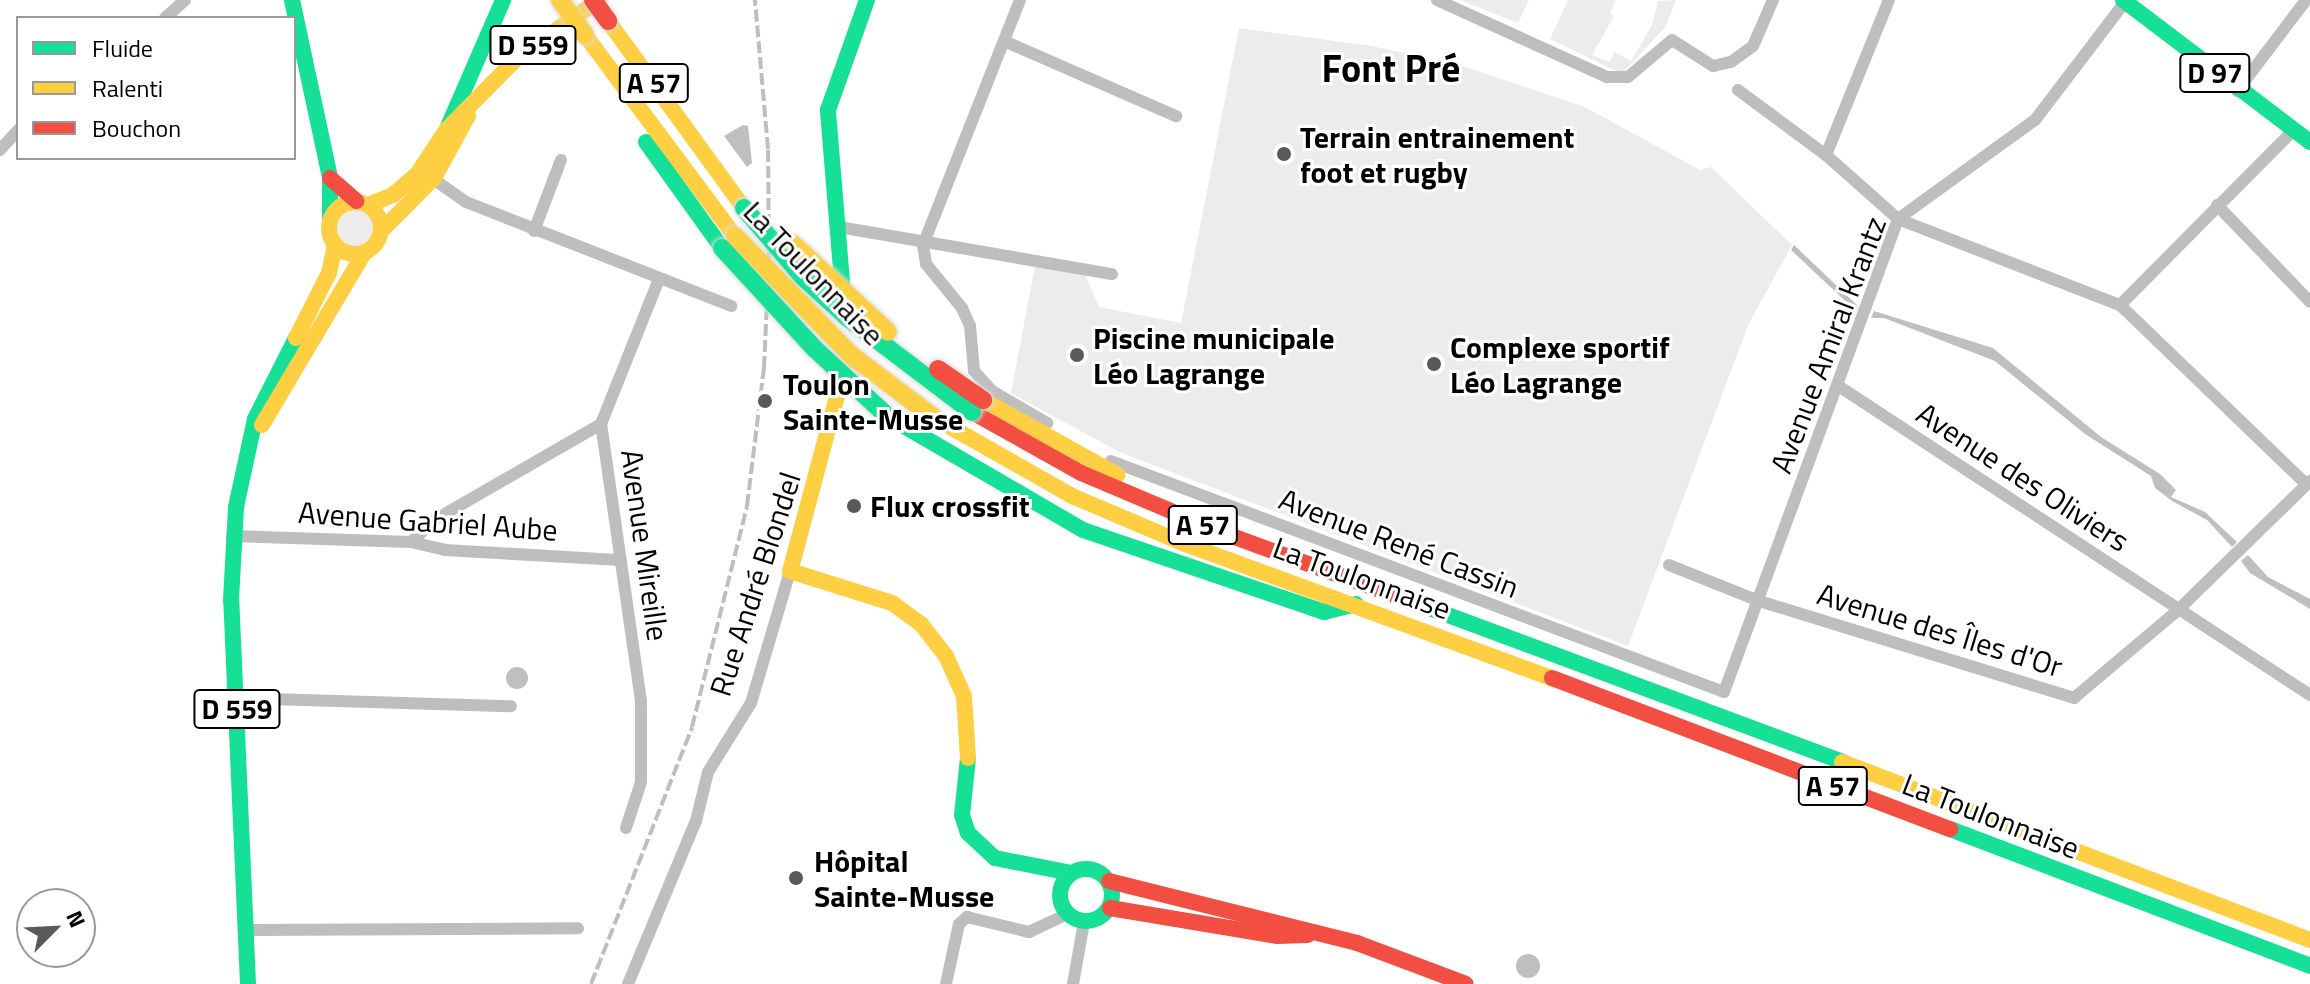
<!DOCTYPE html>
<html>
<head>
<meta charset="utf-8">
<style>
  body { margin:0 }
  #map { position:relative; width:2310px; height:984px; overflow:hidden; background:#fff; font-family:"Titillium Web",sans-serif }
  div>[style] { position:absolute }
  .green>* { inset:0; background:#ececec }
  .round { border-radius:50% }
  .water>* { inset:0; background:#bfbfbf }
  .street>* { height:12px; margin:-6px; padding:0 6px; transform-origin:6px; border-radius:6px; background:#bebebe }
  .fast>* { height:16px; margin:-8px; padding:0 8px; transform-origin:8px; border-radius:8px; background:#16e098 }
  .fast>.ring { margin:-8px; padding:0; box-sizing:content-box; background:none; border:16px solid #16e098; border-radius:50% }
  .slow>* { height:16px; margin:-8px; padding:0 8px; transform-origin:8px; border-radius:8px; background:#ffcf43 }
  .slow>.ring { margin:-8px; padding:0; box-sizing:content-box; background:none; border:16px solid #ffcf43; border-radius:50% }
  .jam>* { height:16px; margin:-8px; padding:0 8px; transform-origin:8px; border-radius:8px; background:#f24e42 }
  .rail>* { height:4px; margin-top:-2px; transform-origin:0; background:repeating-linear-gradient(90deg,#bebebe 0 12px,transparent 0 16px) }
  .bridges { filter:drop-shadow(0 0 2px #dbdbdb) drop-shadow(0 0 2px #dbdbdb) }
  .fast-bridge>* { height:18px; margin:-9px; padding:0 9px; transform-origin:9px; border-radius:9px; background:#16e098 }
  .slow-bridge>* { height:18px; margin:-9px; padding:0 9px; transform-origin:9px; border-radius:9px; background:#ffcf43 }
  .jam-bridge>* { height:18px; margin:-9px; padding:0 9px; transform-origin:9px; border-radius:9px; background:#f24e42 }
  .dots>* { width:22px; height:22px; translate:-50% -50%; box-sizing:border-box; border:4px solid #fff; border-radius:50% }
  span { translate:-50% -50%; white-space:nowrap; text-align:center; line-height:1.15; -webkit-text-stroke:6px #fff; paint-order:stroke }
  .shield-label span { padding:2px 6px; background:#fff; border:2px solid; border-radius:6px; -webkit-text-stroke-width:0 }
  .shield-label { font-size:28px; color:#000; font-weight:700 }
  .poi-label { font-size:30px; color:#000; font-weight:700 }
  .left { translate:0 -50%; text-align:left }
  .street-label { font-size:30px; color:#000 }
  .district-label { font-size:38px; color:#000; font-weight:700 }
  .legend { position:absolute; left:16px; top:16px; width:280px; height:144px; box-sizing:border-box; background:#fff; border:2px solid #999; margin:0; padding:10px 14px; list-style:none; font-size:24px; color:#000 }
  .legend li { display:flex; align-items:center; gap:16px; height:40px }
  .legend b { width:40px; border:2px solid #999 }
  .north { position:absolute; left:16px; top:888px; width:80px; height:80px; box-sizing:border-box; background:#fff; border:2px solid #999; border-radius:50%; rotate:66deg; font-size:22px; font-weight:700; line-height:32px; text-align:center; color:#000 }
  .north::after { content:''; display:block; margin:auto; width:28px; height:36px; background:#595959; clip-path:polygon(50% 0,100% 100%,50% 72%,0 100%) }
</style>
</head>
<body>
<div id="map">
  <div class="green">
    <div style="clip-path:polygon(1460px 0,1529px 0,1518px 23px)"></div>
    <div style="clip-path:polygon(1568px 0,1616px 0,1610px 13px,1614px 16px,1592px 55px,1610px 62px,1614px 52px,1631px 61px,1652px 25px,1658px 1px,1676px 0,1666px 26px,1622px 74px,1550px 39px)"></div>
    <div style="clip-path:polygon(1239px 28px,1372px 46px,1463px 66px,1585px 107px,1700px 170px,1711px 167px,1792px 245px,1749px 323px,1628px 646px,1119px 452px,1011px 393px,1035px 265px,1085px 274px,1099px 307px,1181px 323px)"></div>
    <div class="round" style="left:329px;top:202px;width:52px;height:52px"></div>
  </div>
  <div class="water">
    <div style="clip-path:polygon(743px 125px,748px 126px,752px 163px,747px 167px,724px 136px)"></div>
    <div style="clip-path:polygon(1794px 245px,1858px 306px,1856px 311px,1791px 250px)"></div>
    <div style="clip-path:polygon(1874px 311px,1993px 348px,2101px 437px,2160px 474px,2176px 490px,2171px 497px,2205px 512px,2237px 542px,2232px 547px,2207px 520px,2172px 501px,2155px 488px,2151px 476px,2085px 434px,1995px 361px,1884px 318px,1871px 318px)"></div>
    <div style="clip-path:polygon(2248px 555px,2268px 577px,2310px 599px,2310px 609px,2250px 573px,2241px 561px)"></div>
    <div class="round" style="left:506px;top:667px;width:22px;height:22px"></div>
    <div class="round" style="left:1516px;top:954px;width:24px;height:24px"></div>
  </div>
  <div class="street">
    <div style="left:1020px;top:0;width:264px;rotate:111.6deg"></div>
    <div style="left:923px;top:245px;width:19px;rotate:81deg"></div>
    <div style="left:926px;top:264px;width:57px;rotate:50.7deg"></div>
    <div style="left:962px;top:308px;width:20px;rotate:66deg"></div>
    <div style="left:970px;top:326px;width:45px;rotate:84.9deg"></div>
    <div style="left:974px;top:371px;width:27px;rotate:48deg"></div>
    <div style="left:992px;top:391px;width:64px;rotate:30.2deg"></div>
    <div style="left:1437px;top:0;width:187px;rotate:24.4deg"></div>
    <div style="left:1607px;top:77px;width:21px"></div>
    <div style="left:1628px;top:77px;width:57px;rotate:-40.1deg"></div>
    <div style="left:1672px;top:40px;width:49px;rotate:32.4deg"></div>
    <div style="left:1713px;top:66px;width:18px;rotate:-13deg"></div>
    <div style="left:1731px;top:62px;width:27px;rotate:-36deg"></div>
    <div style="left:1753px;top:46px;width:50px;rotate:-66.5deg"></div>
    <div style="left:165px;top:18px;width:27px;rotate:-42deg"></div>
    <div style="left:1004px;top:41px;width:188px;rotate:23.6deg"></div>
    <div style="left:1738px;top:90px;width:109px;rotate:36.5deg"></div>
    <div style="left:1826px;top:155px;width:96px;rotate:41.6deg"></div>
    <div style="left:1898px;top:219px;width:238px;rotate:21.2deg"></div>
    <div style="left:2120px;top:305px;width:258px;rotate:43.9deg"></div>
    <div style="left:2237px;top:91px;width:114px;rotate:-52.8deg"></div>
    <div style="left:0;top:150px;width:27px;rotate:-48deg"></div>
    <div style="left:1826px;top:155px;width:167px;rotate:-67.9deg"></div>
    <div style="left:429px;top:176px;width:45px;rotate:35.1deg"></div>
    <div style="left:466px;top:202px;width:285px;rotate:21.4deg"></div>
    <div style="left:2217px;top:205px;width:134px;rotate:46.2deg"></div>
    <div style="left:839px;top:227px;width:277px;rotate:9.8deg"></div>
    <div style="left:534px;top:231px;width:76px;rotate:-69.2deg"></div>
    <div style="left:2120px;top:305px;width:247px;rotate:-45.2deg"></div>
    <div style="left:1840px;top:387px;width:562px;rotate:33.24deg"></div>
    <div style="left:1111px;top:461px;width:655px;rotate:20.65deg"></div>
    <div style="left:1724px;top:692px;width:504px;rotate:-69.8deg"></div>
    <div style="left:1898px;top:219px;width:169px;rotate:-35.9deg"></div>
    <div style="left:2035px;top:120px;width:148px;rotate:-52.7deg"></div>
    <div style="left:232px;top:536px;width:179px;rotate:1.9deg"></div>
    <div style="left:411px;top:542px;width:35px;rotate:13deg"></div>
    <div style="left:445px;top:550px;width:176px;rotate:3.3deg"></div>
    <div style="left:411px;top:542px;width:34px;rotate:-43deg"></div>
    <div style="left:436px;top:519px;width:190px;rotate:-29.9deg"></div>
    <div style="left:1669px;top:565px;width:97px;rotate:21.8deg"></div>
    <div style="left:1759px;top:601px;width:330px;rotate:17.1deg"></div>
    <div style="left:2074px;top:698px;width:136px;rotate:-40.2deg"></div>
    <div style="left:2178px;top:610px;width:185px;rotate:-44.3deg"></div>
    <div style="left:236px;top:698px;width:275px;rotate:1.7deg"></div>
    <div style="left:626px;top:828px;width:48px;rotate:-71.9deg"></div>
    <div style="left:641px;top:782px;width:81px;rotate:-90deg"></div>
    <div style="left:641px;top:701px;width:280px;rotate:-98.2deg"></div>
    <div style="left:601px;top:424px;width:156px;rotate:-68.2deg"></div>
    <div style="left:249px;top:930px;width:329px;rotate:-0.3deg"></div>
    <div style="left:628px;top:984px;width:177px;rotate:-67.4deg"></div>
    <div style="left:696px;top:821px;width:50px;rotate:-76.2deg"></div>
    <div style="left:708px;top:772px;width:81px;rotate:-58.1deg"></div>
    <div style="left:751px;top:703px;width:138px;rotate:-73.5deg"></div>
    <div style="left:946px;top:984px;width:61px;rotate:-77.8deg"></div>
    <div style="left:959px;top:924px;width:11px;rotate:-41deg"></div>
    <div style="left:967px;top:917px;width:64px;rotate:13.6deg"></div>
    <div style="left:1029px;top:932px;width:42px;rotate:-25.3deg"></div>
    <div style="left:1073px;top:984px;width:63px;rotate:-79.9deg"></div>
  </div>
  <div class="fast">
    <div style="left:292px;top:0;width:182px;rotate:77.9deg"></div>
    <div style="left:330px;top:178px;width:41px;rotate:90deg"></div>
    <div style="left:2123px;top:0;width:235px;rotate:37.2deg"></div>
    <div style="left:447px;top:129px;width:141px;rotate:-66.5deg"></div>
    <div style="left:646px;top:142px;width:130px;rotate:54.4deg"></div>
    <div style="left:843px;top:294px;width:185px;rotate:-94.7deg"></div>
    <div style="left:828px;top:110px;width:117px;rotate:-70.5deg"></div>
    <div style="left:887px;top:416px;width:227px;rotate:30.2deg"></div>
    <div style="left:1083px;top:530px;width:255px;rotate:18.8deg"></div>
    <div style="left:1324px;top:612px;width:33px;rotate:-14deg"></div>
    <div style="left:1429px;top:608px;width:441px;rotate:20.4deg"></div>
    <div style="left:968px;top:758px;width:57px;rotate:96deg"></div>
    <div style="left:962px;top:815px;width:19px;rotate:72deg"></div>
    <div style="left:968px;top:833px;width:37px;rotate:43deg"></div>
    <div style="left:995px;top:858px;width:77px;rotate:11.2deg"></div>
    <div style="left:1950px;top:829px;width:385px;rotate:20.8deg"></div>
    <div class="ring" style="left:1060px;top:869px;width:36px;height:36px"></div>
    <div style="left:248px;top:984px;width:384px;rotate:-92.5deg"></div>
    <div style="left:231px;top:600px;width:93px;rotate:-86.9deg"></div>
    <div style="left:236px;top:507px;width:90px;rotate:-77.8deg"></div>
    <div style="left:255px;top:419px;width:91px;rotate:-63.2deg"></div>
  </div>
  <div class="slow">
    <div style="left:608px;top:21px;width:231px;rotate:54deg"></div>
    <div style="left:585px;top:35px;width:251px;rotate:53.3deg"></div>
    <div class="ring" style="left:329px;top:202px;width:36px;height:36px"></div>
    <div style="left:368px;top:205px;width:27px;rotate:-22deg"></div>
    <div style="left:393px;top:195px;width:33px;rotate:-41deg"></div>
    <div style="left:418px;top:173px;width:53px;rotate:-56.6deg"></div>
    <div style="left:447px;top:129px;width:100px;rotate:-45.4deg"></div>
    <div style="left:517px;top:58px;width:100px;rotate:-35.3deg"></div>
    <div style="left:382px;top:230px;width:74px;rotate:-45deg"></div>
    <div style="left:434px;top:178px;width:71px;rotate:-61.3deg"></div>
    <div style="left:296px;top:338px;width:73px;rotate:-63.1deg"></div>
    <div style="left:329px;top:273px;width:29px;rotate:-78deg"></div>
    <div style="left:844px;top:370px;width:208px;rotate:105deg"></div>
    <div style="left:790px;top:571px;width:107px;rotate:17.4deg"></div>
    <div style="left:892px;top:603px;width:36px;rotate:36deg"></div>
    <div style="left:921px;top:624px;width:41px;rotate:52deg"></div>
    <div style="left:946px;top:656px;width:44px;rotate:65.8deg"></div>
    <div style="left:964px;top:696px;width:62px;rotate:86.3deg"></div>
    <div style="left:983px;top:400px;width:154px;rotate:29.1deg"></div>
    <div style="left:933px;top:417px;width:160px;rotate:29.6deg"></div>
    <div style="left:1072px;top:496px;width:123px;rotate:23deg"></div>
    <div style="left:1185px;top:544px;width:391px;rotate:20.1deg"></div>
    <div style="left:262px;top:425px;width:200px;rotate:-59.3deg"></div>
    <div style="left:1842px;top:762px;width:501px;rotate:20.82deg"></div>
  </div>
  <div class="jam">
    <div style="left:330px;top:178px;width:35px;rotate:41deg"></div>
    <div style="left:972px;top:412px;width:125px;rotate:29.2deg"></div>
    <div style="left:1081px;top:473px;width:152px;rotate:22.9deg"></div>
    <div style="left:1221px;top:532px;width:221px;rotate:20.1deg"></div>
    <div style="left:1552px;top:678px;width:426px;rotate:20.8deg"></div>
    <div style="left:1109px;top:881px;width:256px;rotate:14deg"></div>
    <div style="left:1357px;top:943px;width:116px;rotate:20.6deg"></div>
    <div style="left:1110px;top:908px;width:169px;rotate:9.5deg"></div>
    <div style="left:1277px;top:936px;width:31px;rotate:-2deg"></div>
  </div>
  <div class="rail">
    <div style="left:591px;top:984px;width:276px;rotate:-68.5deg"></div>
    <div style="left:692px;top:727px;width:228px;rotate:-76deg"></div>
    <div style="left:747px;top:506px;width:139px;rotate:-83deg"></div>
    <div style="left:764px;top:368px;width:110px;rotate:-87.4deg"></div>
    <div style="left:769px;top:258px;width:109px;rotate:-90.5deg"></div>
    <div style="left:768px;top:149px;width:150px;rotate:-95deg"></div>
  </div>
  <div class="bridges">
    <div class="fast-bridge">
      <div style="left:744px;top:208px;width:91px;rotate:49.5deg"></div>
      <div style="left:803px;top:277px;width:59px;rotate:42.3deg"></div>
      <div style="left:847px;top:317px;width:157px;rotate:37.2deg"></div>
      <div style="left:722px;top:248px;width:137px;rotate:47.4deg"></div>
      <div style="left:815px;top:349px;width:98px;rotate:42.9deg"></div>
    </div>
    <div class="slow-bridge">
      <div style="left:560px;top:0;width:43px;rotate:54.5deg"></div>
      <div style="left:735px;top:236px;width:166px;rotate:45.7deg"></div>
      <div style="left:851px;top:355px;width:103px;rotate:37.1deg"></div>
      <div style="left:793px;top:244px;width:129px;rotate:42.8deg"></div>
    </div>
    <div class="jam-bridge">
      <div style="left:593px;top:0;width:26px;rotate:54deg"></div>
      <div style="left:938px;top:369px;width:55px;rotate:34.6deg"></div>
    </div>
  </div>
  <div class="dots">
    <div style="left:1284px;top:154px;background:#595959"></div>
    <div style="left:1077px;top:355px;background:#595959"></div>
    <div style="left:1434px;top:364px;background:#595959"></div>
    <div style="left:765px;top:401px;background:#595959"></div>
    <div style="left:854px;top:506px;background:#595959"></div>
    <div style="left:796px;top:878px;background:#595959"></div>
  </div>
  <div class="shield-label">
    <span style="left:533px;top:45px">D 559</span>
    <span style="left:2215px;top:73px">D 97</span>
    <span style="left:654px;top:83px">A 57</span>
    <span style="left:1203px;top:525px">A 57</span>
    <span style="left:237px;top:709px">D 559</span>
    <span style="left:1833px;top:786px">A 57</span>
  </div>
  <div class="poi-label">
    <span class="left" style="left:1300px;top:154px">Terrain entrainement<br>foot et rugby</span>
    <span class="left" style="left:1093px;top:355px">Piscine municipale<br>Léo Lagrange</span>
    <span class="left" style="left:1450px;top:364px">Complexe sportif<br>Léo Lagrange</span>
    <span class="left" style="left:783px;top:401px">Toulon<br>Sainte-Musse</span>
    <span class="left" style="left:870px;top:506px">Flux crossfit</span>
    <span class="left" style="left:814px;top:878px">Hôpital<br>Sainte-Musse</span>
  </div>
  <div class="street-label">
    <span style="left:814px;top:273px;rotate:46deg">La Toulonnaise</span>
    <span style="left:1828px;top:345px;rotate:-69deg">Avenue Amiral Krantz</span>
    <span style="left:2023px;top:477px;rotate:33deg">Avenue des Oliviers</span>
    <span style="left:428px;top:521px;rotate:4deg">Avenue Gabriel Aube</span>
    <span style="left:1399px;top:543px;rotate:21deg">Avenue René Cassin</span>
    <span style="left:645px;top:545px;rotate:82deg">Avenue Mireille</span>
    <span style="left:1362px;top:578px;rotate:20deg">La Toulonnaise</span>
    <span style="left:755px;top:584px;rotate:-72deg">Rue André Blondel</span>
    <span style="left:1940px;top:630px;rotate:17deg">Avenue des Îles d'Or</span>
    <span style="left:1991px;top:816px;rotate:21deg">La Toulonnaise</span>
  </div>
  <div class="district-label">
    <span style="left:1391px;top:69px">Font Pré</span>
  </div>
  <ul class="legend">
  <li><b style="height:10px;background:#16e098"></b>Fluide</li>
  <li><b style="height:10px;background:#ffcf43"></b>Ralenti</li>
  <li><b style="height:10px;background:#f24e42"></b>Bouchon</li>
  </ul>
  <div class="north">N</div>
</div>
</body>
</html>
